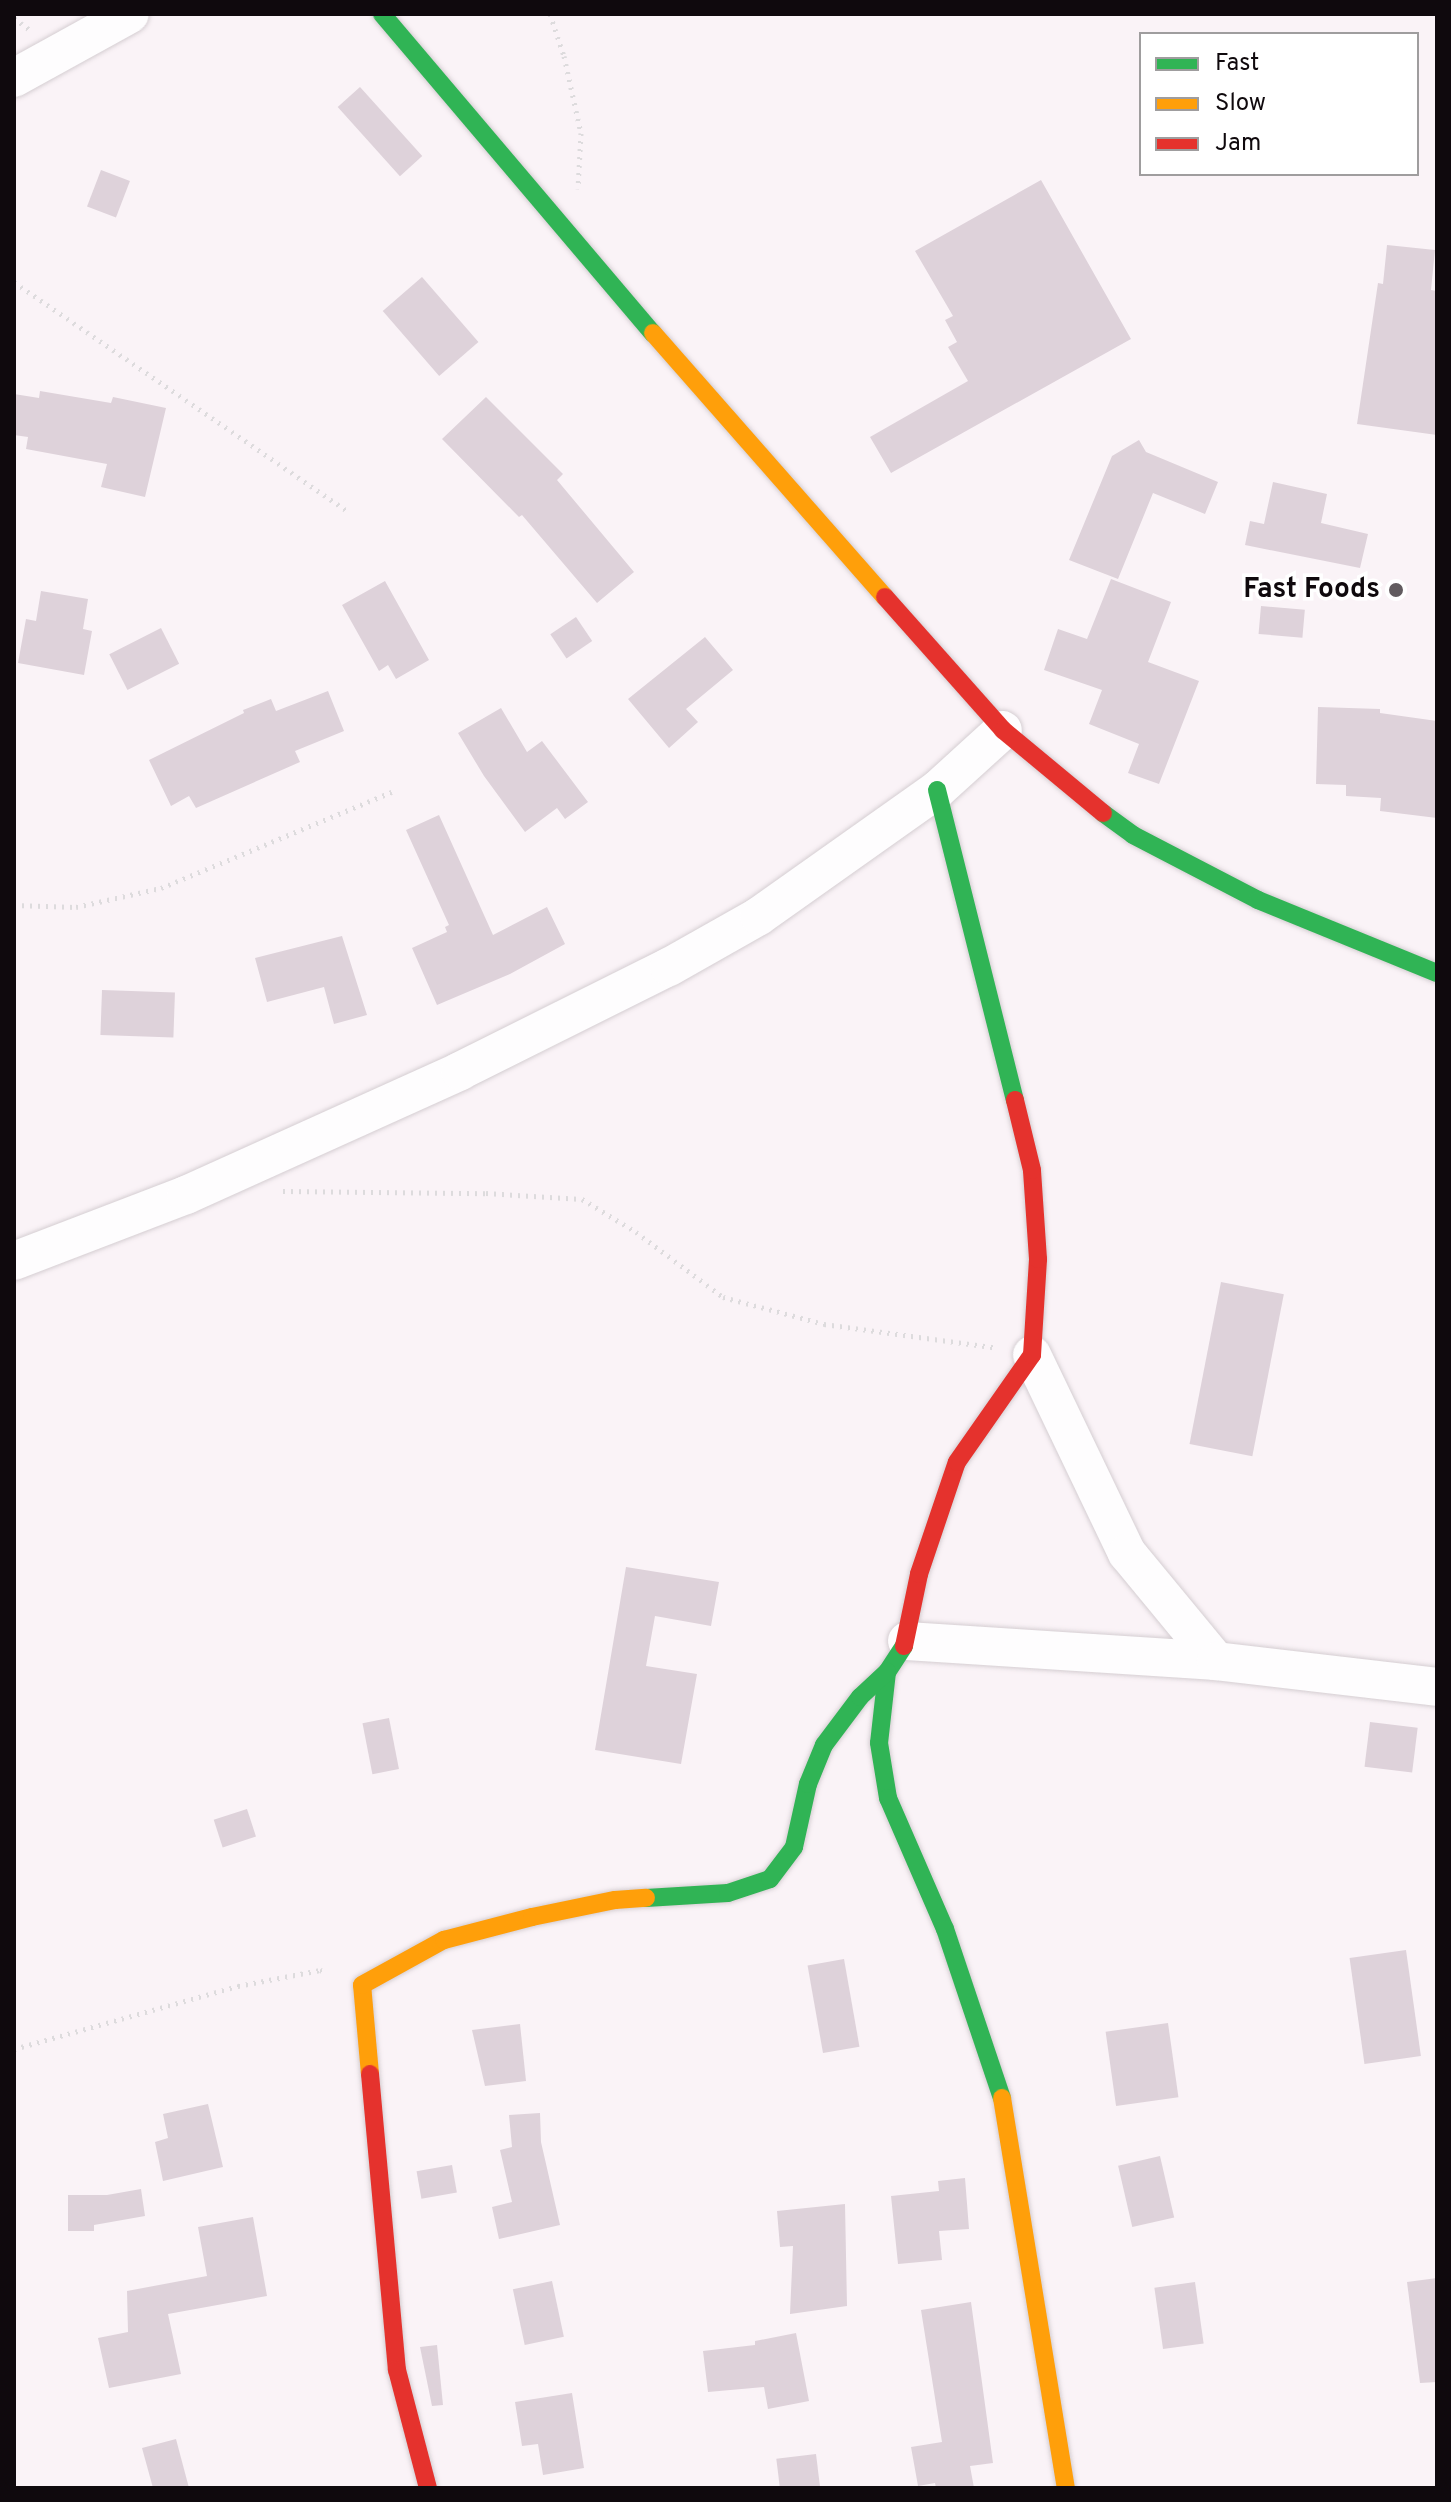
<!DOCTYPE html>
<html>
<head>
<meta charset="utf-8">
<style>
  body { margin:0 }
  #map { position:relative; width:1451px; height:2502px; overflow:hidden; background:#faf3f7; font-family:Overpass,sans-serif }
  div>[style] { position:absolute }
  .building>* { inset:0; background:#ded2da; transform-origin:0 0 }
  .path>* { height:5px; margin-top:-2.5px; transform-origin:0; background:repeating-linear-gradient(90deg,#dddbdd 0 2px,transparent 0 8px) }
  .roads { filter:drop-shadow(0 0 2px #d5ced2) drop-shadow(0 0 2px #d5ced2) }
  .street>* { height:38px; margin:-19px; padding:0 19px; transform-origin:19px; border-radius:19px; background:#fefdfe }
  .fast>* { height:18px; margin:-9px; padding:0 9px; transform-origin:9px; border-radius:9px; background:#30b455 }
  .slow>* { height:18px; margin:-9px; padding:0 9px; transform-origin:9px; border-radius:9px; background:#ff9f0a }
  .jam>* { height:18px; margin:-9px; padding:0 9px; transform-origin:9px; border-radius:9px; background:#e5322d }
  .dots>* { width:22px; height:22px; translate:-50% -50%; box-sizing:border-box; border:4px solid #fff; border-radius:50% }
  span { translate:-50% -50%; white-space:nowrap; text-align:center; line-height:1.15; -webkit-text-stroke:7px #fff; paint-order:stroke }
  .poi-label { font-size:28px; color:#0f090d; font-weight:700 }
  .right { translate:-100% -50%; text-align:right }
  .frame { position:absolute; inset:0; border:16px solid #0f090d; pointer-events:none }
  .legend { position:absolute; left:1139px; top:32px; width:280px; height:144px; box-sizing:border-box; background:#fff; border:2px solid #9f9d9e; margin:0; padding:10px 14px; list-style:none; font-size:24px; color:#0f090d }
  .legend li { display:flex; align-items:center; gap:16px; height:40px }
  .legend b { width:40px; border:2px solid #9f9d9e }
</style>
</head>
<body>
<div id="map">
  <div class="building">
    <div style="left:360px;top:87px;width:93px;height:30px;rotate:48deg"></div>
    <div style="left:101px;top:170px;width:31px;height:39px;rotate:21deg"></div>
    <div style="clip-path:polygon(1041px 180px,1131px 339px,891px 473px,870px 437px,968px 381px,948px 347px,957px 342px,945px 320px,953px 316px,915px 251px)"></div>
    <div style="clip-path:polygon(1387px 245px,1435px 250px,1431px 290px,1437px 291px,1437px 435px,1357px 424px,1378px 283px,1383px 284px)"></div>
    <div style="left:422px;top:277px;width:86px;height:52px;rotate:49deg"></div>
    <div style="clip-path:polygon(40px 391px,111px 403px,113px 397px,166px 408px,145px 497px,101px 487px,107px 464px,26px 449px,28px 437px,14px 435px,14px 394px,39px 398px)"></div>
    <div style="clip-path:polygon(486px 397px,563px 474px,557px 480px,634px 572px,597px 603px,522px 515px,519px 517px,442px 439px)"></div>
    <div style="clip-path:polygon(1139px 440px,1146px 452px,1218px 482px,1205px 514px,1153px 493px,1118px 579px,1069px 560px,1112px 456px)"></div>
    <div style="clip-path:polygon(1273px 482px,1327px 494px,1321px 523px,1368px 534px,1360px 568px,1245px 545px,1250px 521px,1264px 524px)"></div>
    <div style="clip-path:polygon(1111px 579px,1171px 602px,1148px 662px,1199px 681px,1159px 784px,1128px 773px,1139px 744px,1089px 724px,1102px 690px,1044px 670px,1058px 629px,1087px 639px)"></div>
    <div style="clip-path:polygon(385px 581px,429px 660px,396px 679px,388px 665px,379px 671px,342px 605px)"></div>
    <div style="clip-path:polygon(41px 591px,88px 599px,83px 629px,92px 631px,84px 675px,18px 663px,26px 619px,36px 621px)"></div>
    <div style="left:1261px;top:606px;width:44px;height:28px;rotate:5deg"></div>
    <div style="left:576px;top:617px;width:29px;height:31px;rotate:56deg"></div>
    <div style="left:161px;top:628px;width:40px;height:58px;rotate:63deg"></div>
    <div style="clip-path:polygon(705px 637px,733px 670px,686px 709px,698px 722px,669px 748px,628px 699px)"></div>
    <div style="clip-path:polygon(328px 691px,344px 731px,295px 751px,300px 762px,196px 808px,189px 796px,171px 806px,149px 760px,244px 713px,243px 710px,271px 699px,276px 711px)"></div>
    <div style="clip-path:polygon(1318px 707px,1380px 709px,1380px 713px,1437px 721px,1437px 818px,1380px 811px,1381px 798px,1346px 796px,1346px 785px,1316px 784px)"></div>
    <div style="clip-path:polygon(501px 708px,527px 752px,542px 741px,588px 802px,565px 819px,557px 808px,525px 832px,484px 776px,458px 733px)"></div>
    <div style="clip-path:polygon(439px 815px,493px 935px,547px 907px,565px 944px,510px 974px,437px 1005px,412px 948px,447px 932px,445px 927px,449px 925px,406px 830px)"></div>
    <div style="clip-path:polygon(342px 936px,367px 1015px,334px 1024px,324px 987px,267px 1002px,255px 958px)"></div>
    <div style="left:102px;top:990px;width:73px;height:45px;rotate:2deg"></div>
    <div style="left:1221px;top:1282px;width:64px;height:165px;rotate:11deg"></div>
    <div style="clip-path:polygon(626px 1567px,719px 1582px,711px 1626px,655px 1616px,646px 1666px,697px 1674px,681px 1764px,595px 1750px)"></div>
    <div style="left:389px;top:1718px;width:52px;height:27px;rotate:79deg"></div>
    <div style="left:1370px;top:1722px;width:48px;height:45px;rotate:7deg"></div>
    <div style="left:247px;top:1809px;width:29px;height:35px;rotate:72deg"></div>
    <div style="left:1406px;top:1950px;width:107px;height:57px;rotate:82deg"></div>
    <div style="left:844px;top:1959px;width:89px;height:37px;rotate:80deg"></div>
    <div style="left:1168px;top:2023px;width:75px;height:63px;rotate:82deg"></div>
    <div style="clip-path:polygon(520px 2024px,526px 2081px,485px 2086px,472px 2030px)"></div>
    <div style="clip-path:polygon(208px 2104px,223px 2167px,163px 2181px,155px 2142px,168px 2138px,163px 2114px)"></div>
    <div style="clip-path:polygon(540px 2113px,541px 2142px,560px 2225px,499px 2239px,492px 2207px,512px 2202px,500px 2150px,512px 2147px,509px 2115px)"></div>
    <div style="left:1160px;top:2156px;width:63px;height:43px;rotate:77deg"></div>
    <div style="left:452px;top:2165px;width:28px;height:36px;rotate:80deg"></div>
    <div style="clip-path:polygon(965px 2178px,969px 2229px,939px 2231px,942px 2260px,898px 2264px,891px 2196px,939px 2191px,938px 2181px)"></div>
    <div style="clip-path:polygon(141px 2189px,145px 2216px,94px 2225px,94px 2231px,68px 2231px,68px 2195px,107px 2195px)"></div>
    <div style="clip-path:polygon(845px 2204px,847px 2306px,790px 2314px,793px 2246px,780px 2247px,777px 2211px)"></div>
    <div style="clip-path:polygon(253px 2217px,267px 2296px,168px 2314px,181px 2374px,109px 2388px,98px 2338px,128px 2332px,127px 2291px,207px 2276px,198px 2227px)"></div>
    <div style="clip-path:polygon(1437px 2278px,1437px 2382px,1420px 2383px,1407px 2282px)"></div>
    <div style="left:552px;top:2281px;width:57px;height:40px;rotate:78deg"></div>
    <div style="left:1195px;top:2282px;width:62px;height:41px;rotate:82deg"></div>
    <div style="clip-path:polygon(971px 2302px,993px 2463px,970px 2466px,974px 2488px,936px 2488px,935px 2483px,918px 2486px,911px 2447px,942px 2442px,921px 2310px)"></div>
    <div style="clip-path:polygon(796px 2333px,809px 2401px,768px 2409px,764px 2387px,708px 2392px,703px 2351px,755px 2345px,755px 2341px)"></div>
    <div style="clip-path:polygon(437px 2345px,443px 2405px,432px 2406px,420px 2347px)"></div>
    <div style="clip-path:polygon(572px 2393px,584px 2468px,543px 2475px,538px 2444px,522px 2446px,515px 2402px)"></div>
    <div style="clip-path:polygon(176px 2439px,189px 2488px,153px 2488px,142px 2448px)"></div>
    <div style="left:816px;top:2454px;width:34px;height:40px;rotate:83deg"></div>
  </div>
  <div class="path">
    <div style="left:550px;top:14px;width:44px;rotate:71.6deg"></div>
    <div style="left:564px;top:56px;width:79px;rotate:77.6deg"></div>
    <div style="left:581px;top:133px;width:56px;rotate:93.1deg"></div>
    <div style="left:14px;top:18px;width:20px;rotate:37deg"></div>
    <div style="left:14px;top:282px;width:403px;rotate:34.5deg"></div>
    <div style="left:14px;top:905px;width:62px;rotate:1.8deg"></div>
    <div style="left:76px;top:907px;width:87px;rotate:-12.6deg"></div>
    <div style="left:161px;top:888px;width:250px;rotate:-22.6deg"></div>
    <div style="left:283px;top:1191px;width:203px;rotate:0.6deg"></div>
    <div style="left:486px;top:1193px;width:96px;rotate:3.6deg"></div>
    <div style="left:582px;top:1199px;width:63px;rotate:31.4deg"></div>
    <div style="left:636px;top:1232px;width:109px;rotate:36.8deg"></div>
    <div style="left:723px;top:1297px;width:105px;rotate:15deg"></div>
    <div style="left:824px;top:1324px;width:171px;rotate:7.8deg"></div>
    <div style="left:14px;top:2049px;width:233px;rotate:-15.7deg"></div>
    <div style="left:238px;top:1986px;width:84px;rotate:-11deg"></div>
    <div style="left:320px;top:1970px;width:6px;rotate:18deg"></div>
  </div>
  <div class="roads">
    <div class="street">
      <div style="left:14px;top:78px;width:132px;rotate:-28.9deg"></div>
      <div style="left:14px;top:1261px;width:184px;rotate:-21deg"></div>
      <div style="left:186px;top:1195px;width:301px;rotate:-24.3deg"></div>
      <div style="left:460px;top:1071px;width:233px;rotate:-26.5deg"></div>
      <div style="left:669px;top:967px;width:103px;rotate:-29.5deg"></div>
      <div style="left:759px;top:916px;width:218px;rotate:-35.3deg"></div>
      <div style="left:937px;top:790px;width:89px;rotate:-42.3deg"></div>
      <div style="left:1032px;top:1355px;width:220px;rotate:64.4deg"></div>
      <div style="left:1127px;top:1553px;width:140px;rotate:50.5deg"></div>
      <div style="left:907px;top:1641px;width:310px;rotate:3.7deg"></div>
      <div style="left:1216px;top:1661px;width:223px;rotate:6.7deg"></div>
    </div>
    <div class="fast">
      <div style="left:382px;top:14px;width:419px;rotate:49.7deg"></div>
      <div style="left:937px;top:790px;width:320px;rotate:75.9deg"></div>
      <div style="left:1103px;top:813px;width:37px;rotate:36deg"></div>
      <div style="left:1133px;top:835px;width:141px;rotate:27.5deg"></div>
      <div style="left:1258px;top:900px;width:193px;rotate:22.2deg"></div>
      <div style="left:904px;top:1646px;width:31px;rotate:123deg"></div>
      <div style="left:887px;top:1672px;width:71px;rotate:96.4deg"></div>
      <div style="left:879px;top:1743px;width:56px;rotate:80.7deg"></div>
      <div style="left:888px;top:1798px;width:143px;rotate:66.5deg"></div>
      <div style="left:945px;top:1929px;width:178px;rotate:71.4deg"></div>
      <div style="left:646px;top:1898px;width:82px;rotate:-3.5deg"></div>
      <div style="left:728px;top:1893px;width:44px;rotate:-18.4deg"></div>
      <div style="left:770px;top:1879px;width:40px;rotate:-53deg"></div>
      <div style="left:794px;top:1847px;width:65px;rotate:-77.5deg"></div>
      <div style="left:808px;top:1784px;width:42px;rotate:-67.7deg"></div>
      <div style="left:824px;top:1745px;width:60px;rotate:-53.1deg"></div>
      <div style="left:860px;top:1697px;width:37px;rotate:-43deg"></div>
    </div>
    <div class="slow">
      <div style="left:653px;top:333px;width:351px;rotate:48.7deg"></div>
      <div style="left:370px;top:2074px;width:89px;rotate:-95.1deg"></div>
      <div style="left:362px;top:1985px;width:94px;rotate:-28.8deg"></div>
      <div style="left:444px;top:1940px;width:91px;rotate:-14.6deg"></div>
      <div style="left:532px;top:1917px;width:85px;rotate:-11.6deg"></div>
      <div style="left:615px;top:1900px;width:31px;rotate:-4deg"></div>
      <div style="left:1002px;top:2098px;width:395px;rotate:80.7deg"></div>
    </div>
    <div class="jam">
      <div style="left:885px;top:597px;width:178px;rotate:48.4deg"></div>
      <div style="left:1003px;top:730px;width:130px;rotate:39.7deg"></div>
      <div style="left:904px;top:1646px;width:74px;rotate:-78.2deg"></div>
      <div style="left:919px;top:1574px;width:118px;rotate:-71.3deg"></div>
      <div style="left:957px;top:1462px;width:131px;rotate:-55deg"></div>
      <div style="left:1032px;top:1355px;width:96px;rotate:-86.4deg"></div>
      <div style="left:1038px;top:1259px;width:89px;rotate:-93.9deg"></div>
      <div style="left:1032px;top:1170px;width:72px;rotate:-103.7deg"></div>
      <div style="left:370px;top:2074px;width:297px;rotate:84.8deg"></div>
      <div style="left:397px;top:2370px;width:122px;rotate:75.3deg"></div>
    </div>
  </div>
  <div class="dots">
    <div style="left:1396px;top:590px;background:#615b5f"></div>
  </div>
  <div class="poi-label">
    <span class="right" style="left:1380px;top:590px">Fast Foods</span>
  </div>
  <div class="frame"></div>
  <ul class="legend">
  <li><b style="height:10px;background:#30b455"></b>Fast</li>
  <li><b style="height:10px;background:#ff9f0a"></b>Slow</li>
  <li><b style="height:10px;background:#e5322d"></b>Jam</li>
  </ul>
</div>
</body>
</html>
